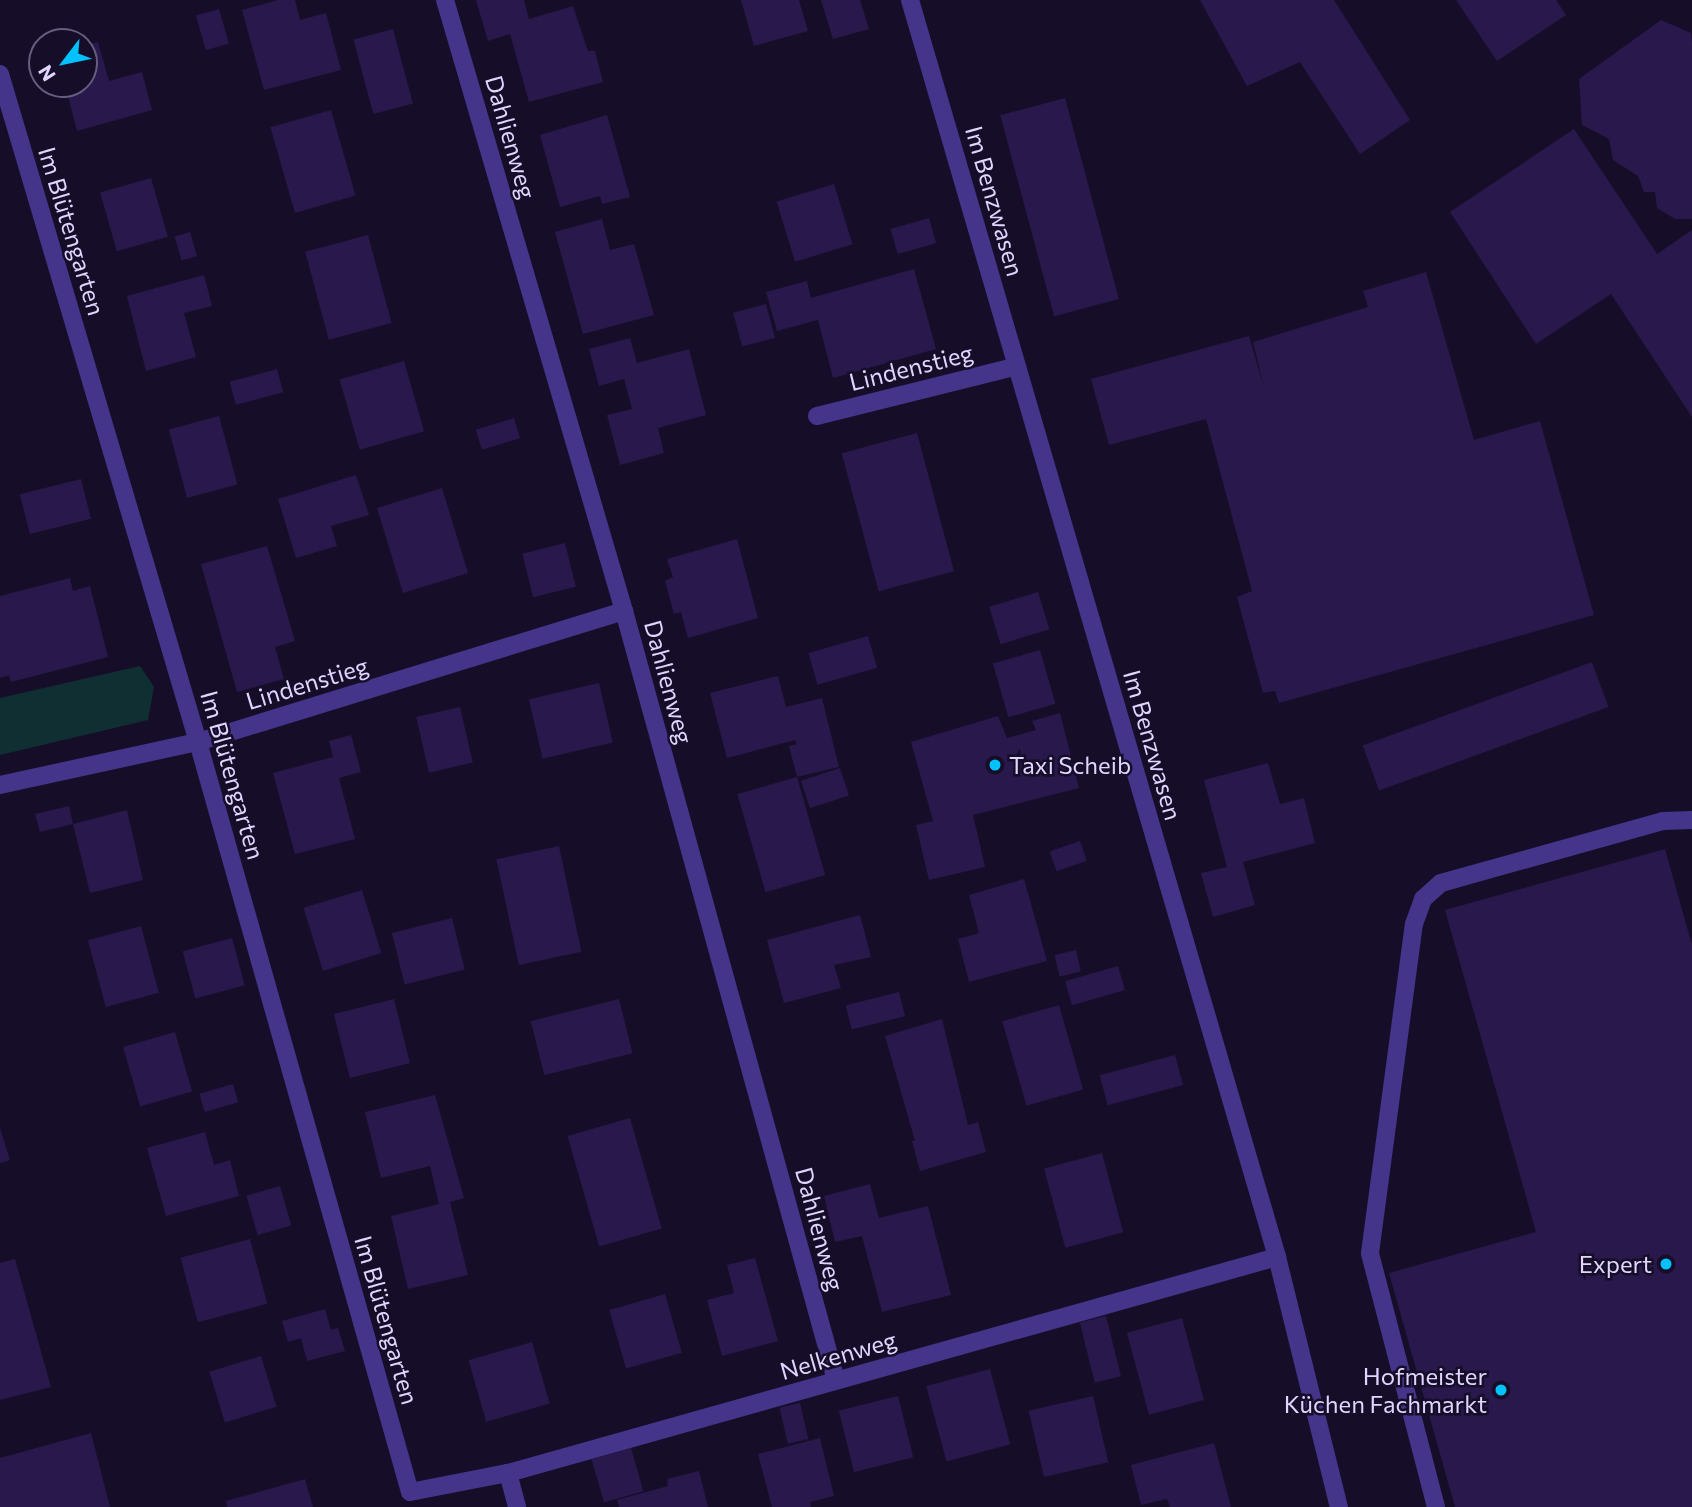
<!DOCTYPE html>
<html>
<head>
<meta charset="utf-8">
<style>
  body { margin:0 }
  #map { position:relative; width:1692px; height:1507px; overflow:hidden; background:#160e28; font-family:Commissioner,sans-serif }
  div>[style] { position:absolute }
  .green>* { inset:0; background:#102f33 }
  .building>* { inset:0; background:#29184b; transform-origin:0 0 }
  .lane>* { height:18px; margin:-9px; padding:0 9px; transform-origin:9px; border-radius:9px; background:#44358b }
  .street>* { height:18px; margin:-9px; padding:0 9px; transform-origin:9px; border-radius:9px; background:#44358b }
  .dots>* { width:19px; height:19px; translate:-50% -50%; box-sizing:border-box; border:4px solid #160e28; border-radius:50% }
  span { translate:-50% -50%; white-space:nowrap; text-align:center; line-height:1.15; -webkit-text-stroke:5px #160e28; paint-order:stroke }
  .street-label { font-size:24px; color:#dfd5ff }
  .poi-label { font-size:24px; color:#dfd5ff }
  .left { translate:0 -50%; text-align:left }
  .right { translate:-100% -50%; text-align:right }
  .north { position:absolute; left:28px; top:28px; width:70px; height:70px; box-sizing:border-box; background:#160e28; border:2px solid #665e7e; border-radius:50%; rotate:238deg; font-size:19px; font-weight:700; line-height:28px; text-align:center; color:#dfd5ff }
  .north::after { content:''; display:block; margin:auto; width:24px; height:32px; background:#01c2ff; clip-path:polygon(50% 0,100% 100%,50% 72%,0 100%) }
</style>
</head>
<body>
<div id="map">
  <div class="green">
    <div style="clip-path:polygon(140px 666px,154px 687px,148px 720px,0 755px,0 698px)"></div>
  </div>
  <div class="building">
    <div style="clip-path:polygon(278px 0,295px 0,300px 20px,326px 13px,341px 70px,264px 90px,242px 10px)"></div>
    <div style="clip-path:polygon(476px 0,524px 0,529px 19px,573px 6px,588px 51px,595px 51px,603px 82px,529px 102px,510px 34px,488px 41px)"></div>
    <div style="clip-path:polygon(741px 0,799px 0,808px 31px,754px 46px)"></div>
    <div style="clip-path:polygon(821px 0,860px 0,869px 29px,833px 39px)"></div>
    <div style="clip-path:polygon(1200px 0,1334px 0,1410px 120px,1360px 154px,1300px 62px,1247px 86px)"></div>
    <div style="clip-path:polygon(1456px 0,1556px 0,1566px 15px,1497px 61px)"></div>
    <div style="left:219px;top:9px;width:36px;height:24px;rotate:74deg"></div>
    <div style="clip-path:polygon(1661px 20px,1691px 33px,1692px 42px,1692px 219px,1675px 219px,1657px 208px,1655px 192px,1644px 192px,1638px 176px,1613px 160px,1609px 139px,1582px 125px,1579px 79px)"></div>
    <div style="left:393px;top:29px;width:77px;height:41px;rotate:75deg"></div>
    <div style="clip-path:polygon(98px 42px,109px 81px,142px 72px,152px 110px,77px 131px,65px 84px,84px 84px,84px 46px)"></div>
    <div style="left:1065px;top:98px;width:208px;height:67px;rotate:75deg"></div>
    <div style="left:331px;top:110px;width:89px;height:63px;rotate:74deg"></div>
    <div style="clip-path:polygon(607px 115px,630px 197px,602px 204px,600px 196px,560px 207px,540px 135px)"></div>
    <div style="clip-path:polygon(1574px 129px,1657px 254px,1692px 230px,1692px 417px,1611px 294px,1536px 344px,1450px 212px)"></div>
    <div style="left:151px;top:178px;width:61px;height:53px;rotate:74deg"></div>
    <div style="left:834px;top:184px;width:63px;height:60px;rotate:73deg"></div>
    <div style="left:929px;top:218px;width:26px;height:40px;rotate:74deg"></div>
    <div style="clip-path:polygon(602px 219px,610px 250px,634px 244px,654px 315px,583px 334px,555px 232px)"></div>
    <div style="left:190px;top:232px;width:25px;height:16px;rotate:74deg"></div>
    <div style="left:368px;top:235px;width:91px;height:65px;rotate:75deg"></div>
    <div style="clip-path:polygon(914px 269px,936px 349px,833px 378px,818px 320px,777px 331px,766px 292px,807px 281px,811px 298px)"></div>
    <div style="clip-path:polygon(1426px 272px,1474px 440px,1540px 421px,1594px 615px,1279px 703px,1275px 691px,1263px 693px,1237px 597px,1252px 591px,1206px 419px,1109px 445px,1091px 379px,1249px 336px,1264px 388px,1253px 342px,1368px 307px,1363px 291px)"></div>
    <div style="clip-path:polygon(204px 275px,212px 306px,184px 313px,196px 357px,146px 371px,127px 296px)"></div>
    <div style="left:766px;top:304px;width:35px;height:34px;rotate:75deg"></div>
    <div style="clip-path:polygon(630px 338px,637px 363px,689px 349px,706px 415px,658px 428px,664px 453px,620px 465px,607px 415px,632px 409px,624px 379px,599px 386px,589px 349px)"></div>
    <div style="left:404px;top:361px;width:73px;height:67px;rotate:74deg"></div>
    <div style="left:277px;top:369px;width:24px;height:49px;rotate:75deg"></div>
    <div style="left:219px;top:416px;width:71px;height:52px;rotate:75deg"></div>
    <div style="left:514px;top:418px;width:21px;height:40px;rotate:73deg"></div>
    <div style="left:917px;top:433px;width:143px;height:78px;rotate:75deg"></div>
    <div style="clip-path:polygon(356px 475px,369px 515px,331px 526px,337px 546px,296px 558px,278px 499px)"></div>
    <div style="left:81px;top:479px;width:41px;height:63px;rotate:76deg"></div>
    <div style="left:442px;top:488px;width:89px;height:68px;rotate:73deg"></div>
    <div style="clip-path:polygon(737px 539px,758px 618px,688px 638px,681px 612px,674px 614px,665px 581px,673px 577px,667px 559px)"></div>
    <div style="left:565px;top:543px;width:45px;height:44px;rotate:76deg"></div>
    <div style="clip-path:polygon(267px 546px,295px 641px,275px 647px,284px 679px,237px 692px,201px 564px)"></div>
    <div style="clip-path:polygon(70px 578px,73px 591px,90px 586px,108px 657px,11px 682px,9px 675px,0 678px,0 596px)"></div>
    <div style="left:1038px;top:592px;width:39px;height:51px;rotate:73deg"></div>
    <div style="left:868px;top:636px;width:33px;height:62px;rotate:74deg"></div>
    <div style="left:1040px;top:650px;width:56px;height:49px;rotate:74deg"></div>
    <div style="left:1592px;top:662px;width:48px;height:244px;rotate:70deg"></div>
    <div style="clip-path:polygon(778px 676px,786px 707px,822px 698px,839px 767px,797px 777px,789px 746px,797px 744px,795px 740px,727px 758px,710px 693px)"></div>
    <div style="left:599px;top:683px;width:61px;height:72px;rotate:77deg"></div>
    <div style="left:460px;top:707px;width:57px;height:45px;rotate:77deg"></div>
    <div style="clip-path:polygon(1060px 713px,1079px 788px,973px 815px,985px 867px,929px 880px,916px 825px,933px 821px,911px 742px,998px 716px,1007px 738px,1036px 730px,1032px 721px)"></div>
    <div style="clip-path:polygon(351px 735px,361px 772px,339px 778px,355px 839px,295px 854px,273px 773px,333px 757px,329px 741px)"></div>
    <div style="clip-path:polygon(1268px 763px,1280px 804px,1304px 798px,1315px 843px,1243px 862px,1255px 905px,1213px 917px,1201px 873px,1227px 867px,1204px 780px)"></div>
    <div style="left:840px;top:768px;width:29px;height:41px;rotate:72deg"></div>
    <div style="left:797px;top:777px;width:102px;height:62px;rotate:74deg"></div>
    <div style="clip-path:polygon(69px 806px,73px 824px,127px 810px,143px 880px,90px 893px,73px 824px,40px 832px,35px 814px)"></div>
    <div style="left:1080px;top:841px;width:21px;height:32px;rotate:71deg"></div>
    <div style="left:559px;top:846px;width:108px;height:64px;rotate:78deg"></div>
    <div style="clip-path:polygon(1665px 849px,1692px 945px,1692px 1507px,1455px 1507px,1389px 1273px,1536px 1232px,1445px 910px)"></div>
    <div style="clip-path:polygon(1024px 879px,1047px 961px,969px 982px,958px 939px,979px 933px,969px 895px)"></div>
    <div style="left:362px;top:890px;width:66px;height:61px;rotate:73deg"></div>
    <div style="clip-path:polygon(860px 915px,871px 957px,834px 965px,841px 988px,784px 1003px,767px 940px)"></div>
    <div style="left:452px;top:918px;width:53px;height:62px;rotate:76deg"></div>
    <div style="left:141px;top:926px;width:69px;height:55px;rotate:75deg"></div>
    <div style="left:232px;top:938px;width:49px;height:51px;rotate:75deg"></div>
    <div style="left:1076px;top:950px;width:22px;height:22px;rotate:77deg"></div>
    <div style="left:1118px;top:966px;width:25px;height:55px;rotate:74deg"></div>
    <div style="left:899px;top:992px;width:25px;height:55px;rotate:76deg"></div>
    <div style="left:394px;top:999px;width:66px;height:62px;rotate:76deg"></div>
    <div style="left:619px;top:999px;width:56px;height:91px;rotate:76deg"></div>
    <div style="left:1059px;top:1005px;width:88px;height:59px;rotate:74deg"></div>
    <div style="clip-path:polygon(942px 1019px,968px 1125px,978px 1122px,986px 1152px,920px 1171px,912px 1141px,915px 1141px,885px 1036px)"></div>
    <div style="left:175px;top:1032px;width:62px;height:54px;rotate:74deg"></div>
    <div style="left:1175px;top:1055px;width:31px;height:78px;rotate:75deg"></div>
    <div style="left:233px;top:1084px;width:19px;height:35px;rotate:74deg"></div>
    <div style="clip-path:polygon(435px 1095px,464px 1198px,450px 1202px,468px 1275px,408px 1289px,391px 1216px,439px 1204px,430px 1166px,381px 1178px,365px 1112px)"></div>
    <div style="left:630px;top:1118px;width:115px;height:65px;rotate:74deg"></div>
    <div style="clip-path:polygon(0 1128px,10px 1160px,0 1163px)"></div>
    <div style="clip-path:polygon(205px 1132px,214px 1165px,230px 1160px,239px 1196px,166px 1216px,147px 1148px)"></div>
    <div style="left:1102px;top:1153px;width:82px;height:60px;rotate:75deg"></div>
    <div style="clip-path:polygon(870px 1184px,879px 1218px,928px 1206px,951px 1295px,882px 1312px,862px 1236px,835px 1242px,824px 1196px)"></div>
    <div style="left:280px;top:1186px;width:41px;height:35px;rotate:74deg"></div>
    <div style="left:250px;top:1239px;width:67px;height:72px;rotate:75deg"></div>
    <div style="clip-path:polygon(755px 1258px,778px 1341px,722px 1356px,707px 1300px,734px 1293px,727px 1265px)"></div>
    <div style="clip-path:polygon(15px 1259px,51px 1387px,0 1400px,0 1263px)"></div>
    <div style="left:665px;top:1294px;width:61px;height:58px;rotate:74deg"></div>
    <div style="clip-path:polygon(325px 1309px,331px 1330px,338px 1328px,345px 1351px,307px 1361px,301px 1338px,288px 1342px,282px 1321px)"></div>
    <div style="left:1106px;top:1316px;width:62px;height:27px;rotate:76deg"></div>
    <div style="left:1182px;top:1318px;width:85px;height:57px;rotate:75deg"></div>
    <div style="left:532px;top:1342px;width:64px;height:66px;rotate:74deg"></div>
    <div style="left:261px;top:1356px;width:53px;height:54px;rotate:73deg"></div>
    <div style="left:990px;top:1369px;width:78px;height:66px;rotate:75deg"></div>
    <div style="left:898px;top:1396px;width:63px;height:61px;rotate:76deg"></div>
    <div style="left:1093px;top:1396px;width:68px;height:66px;rotate:77deg"></div>
    <div style="left:800px;top:1403px;width:37px;height:21px;rotate:77deg"></div>
    <div style="clip-path:polygon(91px 1433px,110px 1507px,0 1507px,0 1458px)"></div>
    <div style="clip-path:polygon(820px 1438px,834px 1496px,810px 1502px,811px 1507px,772px 1507px,758px 1454px)"></div>
    <div style="clip-path:polygon(1214px 1443px,1231px 1507px,1170px 1507px,1167px 1499px,1141px 1505px,1131px 1465px)"></div>
    <div style="left:631px;top:1448px;width:45px;height:41px;rotate:74deg"></div>
    <div style="clip-path:polygon(699px 1471px,708px 1507px,619px 1507px,617px 1500px,668px 1486px,667px 1479px)"></div>
    <div style="clip-path:polygon(305px 1479px,313px 1507px,227px 1507px,226px 1501px)"></div>
  </div>
  <div class="lane">
    <div style="left:817px;top:416px;width:206px;rotate:-14deg"></div>
    <div style="left:1436px;top:1507px;width:262px;rotate:-104.6deg"></div>
    <div style="left:1370px;top:1253px;width:332px;rotate:-82.4deg"></div>
    <div style="left:1414px;top:924px;width:27px;rotate:-70deg"></div>
    <div style="left:1423px;top:899px;width:24px;rotate:-42deg"></div>
    <div style="left:1441px;top:883px;width:230px;rotate:-15.6deg"></div>
    <div style="left:1663px;top:821px;width:29px;rotate:-2deg"></div>
  </div>
  <div class="street">
    <div style="left:445px;top:0;width:637px;rotate:73.67deg"></div>
    <div style="left:624px;top:611px;width:798px;rotate:74.59deg"></div>
    <div style="left:910px;top:0;width:1309px;rotate:73.72deg"></div>
    <div style="left:1277px;top:1257px;width:258px;rotate:76.1deg"></div>
    <div style="left:0;top:74px;width:697px;rotate:73.49deg"></div>
    <div style="left:198px;top:742px;width:779px;rotate:74.22deg"></div>
    <div style="left:410px;top:1492px;width:100px;rotate:-11deg"></div>
    <div style="left:508px;top:1473px;width:799px;rotate:-15.69deg"></div>
    <div style="left:0;top:785px;width:203px;rotate:-12.3deg"></div>
    <div style="left:198px;top:742px;width:446px;rotate:-17.1deg"></div>
    <div style="left:508px;top:1473px;width:35px;rotate:75deg"></div>
  </div>
  <div class="dots">
    <div style="left:995px;top:765px;background:#01c2ff"></div>
    <div style="left:1666px;top:1264px;background:#01c2ff"></div>
    <div style="left:1501px;top:1390px;background:#01c2ff"></div>
  </div>
  <div class="street-label">
    <span style="left:511px;top:137px;rotate:74deg">Dahlienweg</span>
    <span style="left:995px;top:201px;rotate:74deg">Im Benzwasen</span>
    <span style="left:72px;top:231px;rotate:73deg">Im Blütengarten</span>
    <span style="left:911px;top:367px;rotate:-14deg">Lindenstieg</span>
    <span style="left:669px;top:682px;rotate:75deg">Dahlienweg</span>
    <span style="left:307px;top:683px;rotate:-17deg">Lindenstieg</span>
    <span style="left:1153px;top:745px;rotate:74deg">Im Benzwasen</span>
    <span style="left:233px;top:775px;rotate:74deg">Im Blütengarten</span>
    <span style="left:820px;top:1229px;rotate:75deg">Dahlienweg</span>
    <span style="left:387px;top:1320px;rotate:74deg">Im Blütengarten</span>
    <span style="left:838px;top:1355px;rotate:-16deg">Nelkenweg</span>
  </div>
  <div class="poi-label">
    <span class="left" style="left:1009px;top:765px">Taxi Scheib</span>
    <span class="right" style="left:1652px;top:1264px">Expert</span>
    <span class="right" style="left:1487px;top:1390px">Hofmeister<br>Küchen Fachmarkt</span>
  </div>
  <div class="north">N</div>
</div>
</body>
</html>
